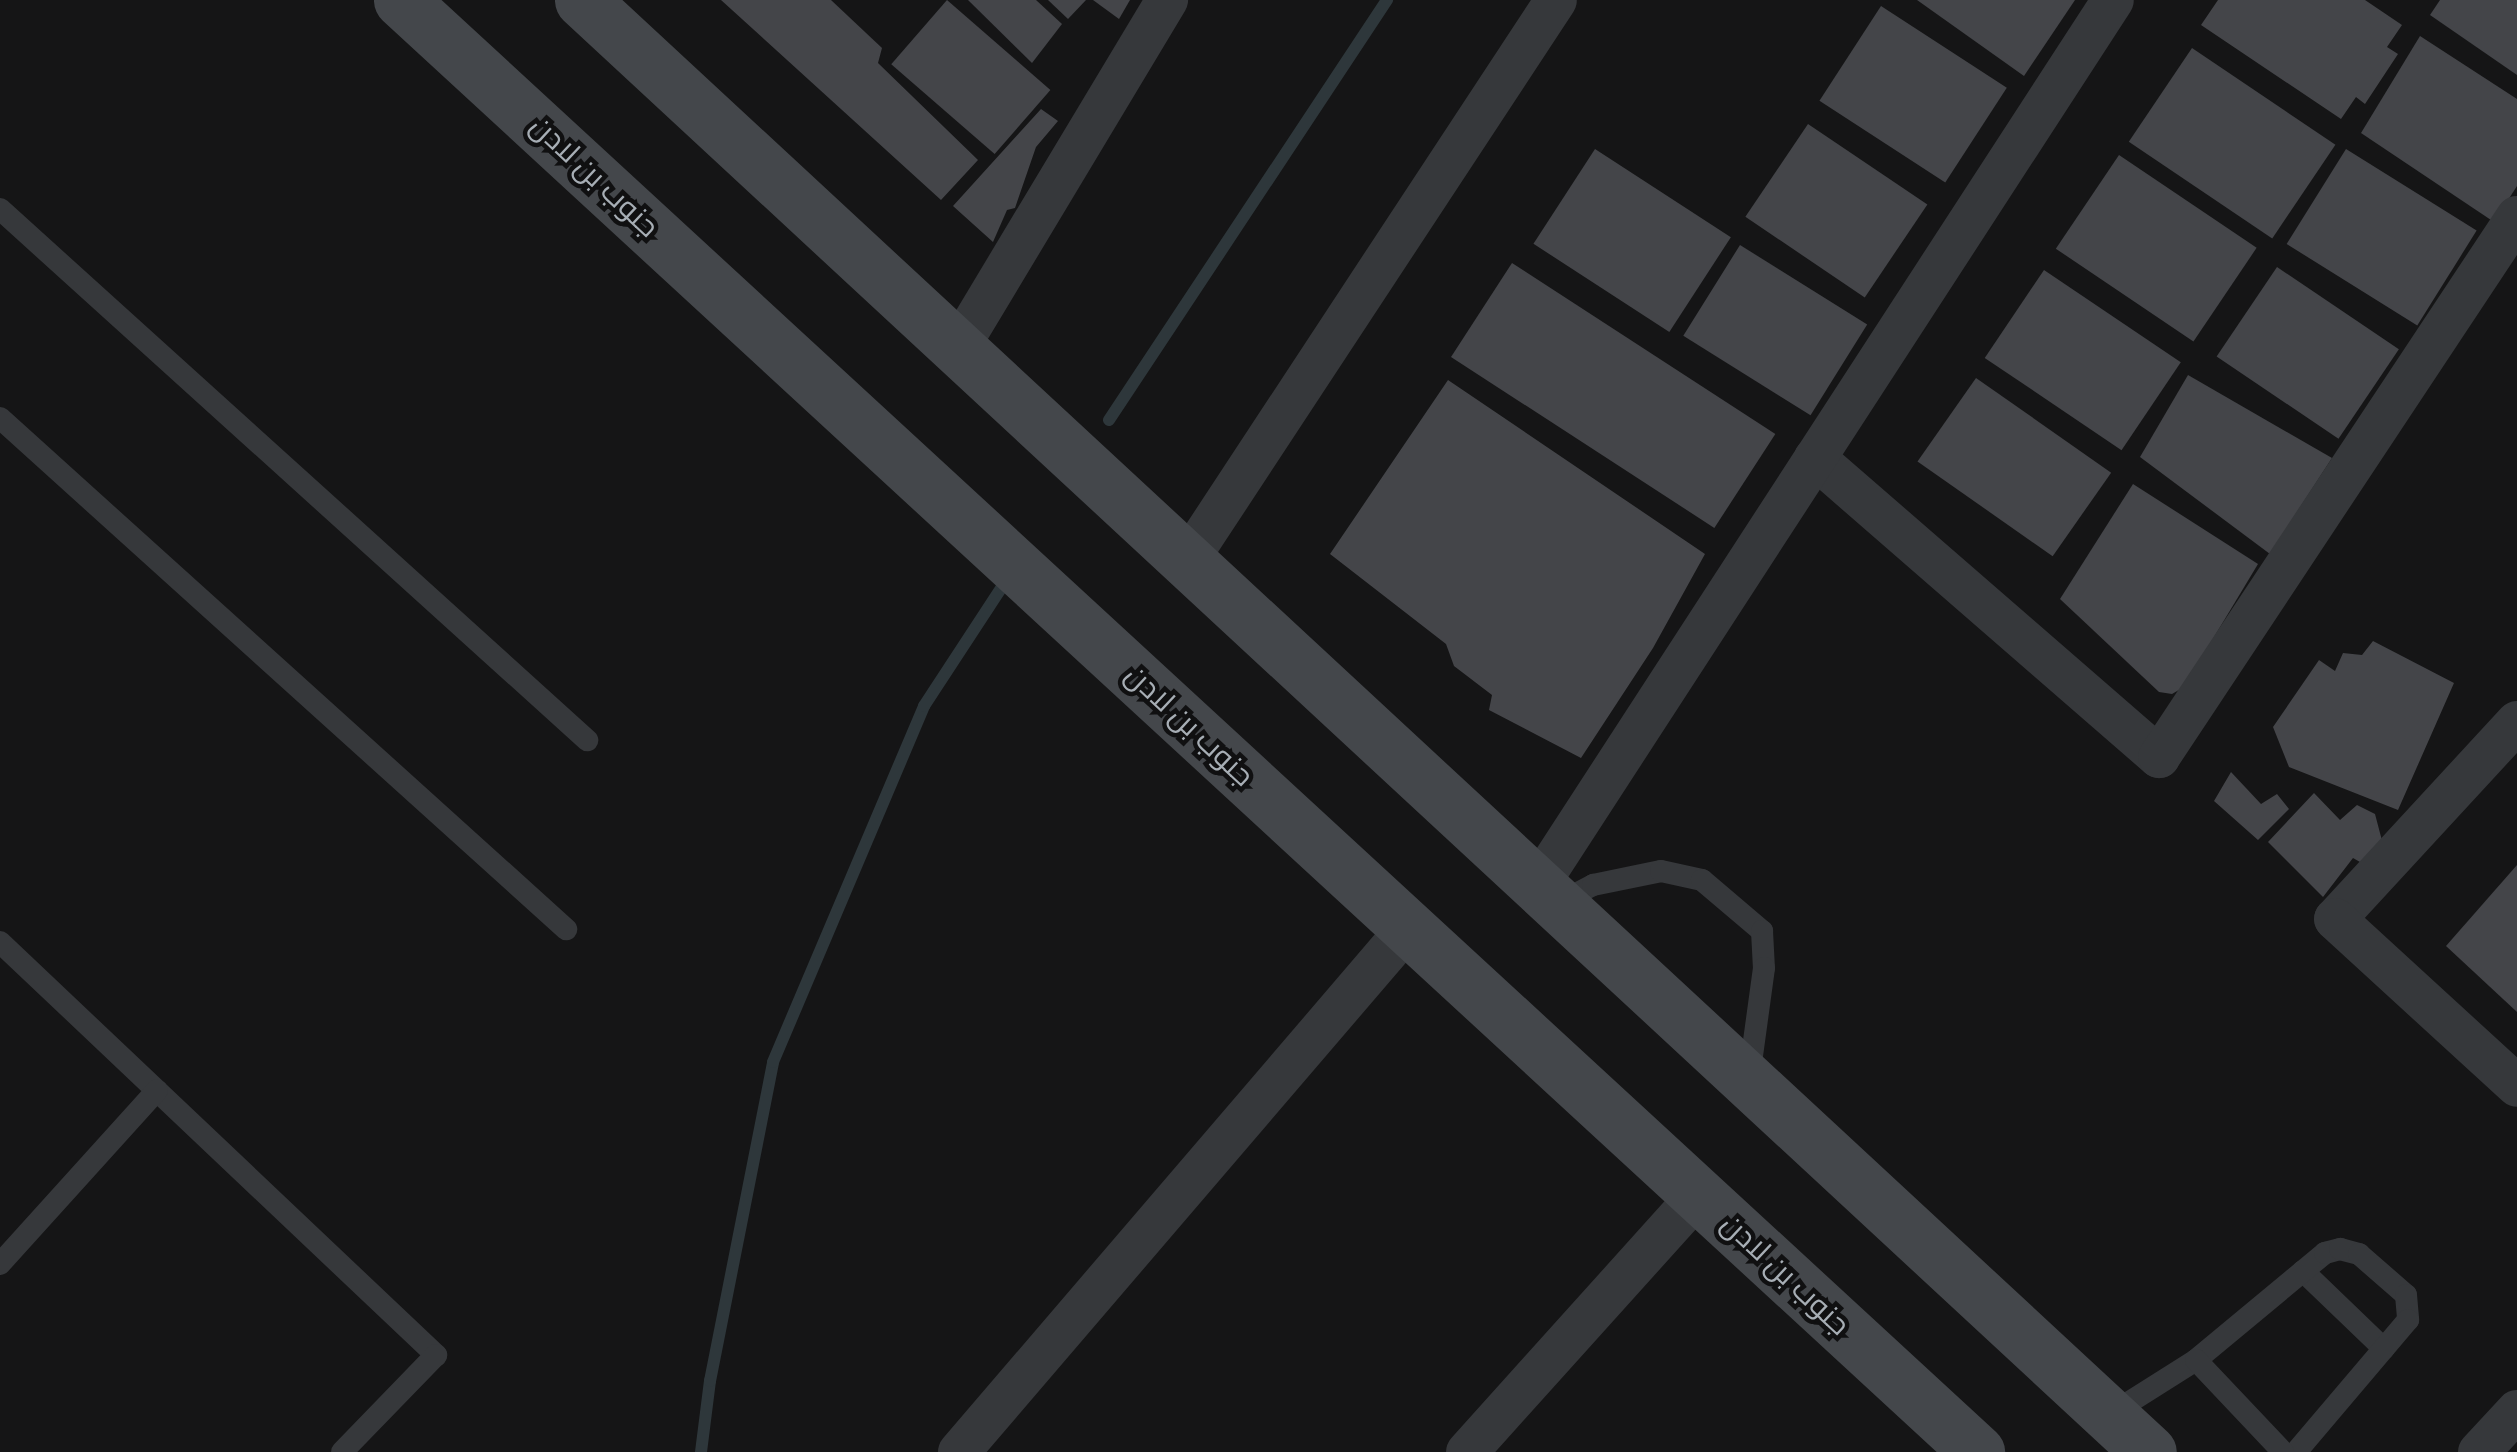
<!DOCTYPE html>
<html>
<head>
<meta charset="utf-8">
<style>
  body { margin:0 }
  #map { position:relative; width:2517px; height:1452px; overflow:hidden; background:#151516; font-family:Signika,Cairo,sans-serif }
  div>[style] { position:absolute }
  .stream>* { height:12px; margin:-6px; padding:0 6px; transform-origin:6px; border-radius:6px; background:#2e373b }
  .building>* { inset:0; background:#444549; transform-origin:0 0 }
  .lane>* { height:22px; margin:-11px; padding:0 11px; transform-origin:11px; border-radius:11px; background:#36383b }
  .street>* { height:42px; margin:-21px; padding:0 21px; transform-origin:21px; border-radius:21px; background:#36383b }
  .secondary>* { height:55px; margin:-27.5px; padding:0 27.5px; transform-origin:27.5px; border-radius:27.5px; background:#44474b }
  span { translate:-50% -50%; white-space:nowrap; text-align:center; line-height:1.15; -webkit-text-stroke:9px #101011; paint-order:stroke }
  .street-label { font-size:30px; color:#a7aeb5 }
</style>
</head>
<body>
<div id="map">
  <div class="stream">
    <div style="left:1109px;top:420px;width:504px;rotate:-56.5deg"></div>
    <div style="left:701px;top:1452px;width:72px;rotate:-82.8deg"></div>
    <div style="left:710px;top:1381px;width:325px;rotate:-78.8deg"></div>
    <div style="left:773px;top:1062px;width:387px;rotate:-67deg"></div>
    <div style="left:924px;top:706px;width:142px;rotate:-56.8deg"></div>
  </div>
  <div class="building">
    <div style="clip-path:polygon(721px 0,831px 0,882px 48px,878px 63px,978px 160px,941px 200px)"></div>
    <div style="left:947px;top:0;width:137px;height:85px;rotate:41deg"></div>
    <div style="clip-path:polygon(968px 0,1036px 0,1062px 24px,1032px 63px)"></div>
    <div style="clip-path:polygon(1048px 0,1086px 0,1068px 19px)"></div>
    <div style="clip-path:polygon(1093px 0,1130px 0,1119px 19px)"></div>
    <div style="clip-path:polygon(1917px 0,2075px 0,2024px 76px)"></div>
    <div style="clip-path:polygon(2218px 0,2365px 0,2402px 25px,2387px 47px,2398px 54px,2365px 104px,2356px 97px,2341px 119px,2201px 25px)"></div>
    <div style="clip-path:polygon(2440px 0,2517px 0,2517px 75px,2430px 15px)"></div>
    <div style="left:1881px;top:6px;width:150px;height:113px;rotate:33deg"></div>
    <div style="clip-path:polygon(2420px 36px,2517px 99px,2517px 186px,2494px 222px,2361px 133px)"></div>
    <div style="left:2192px;top:48px;width:173px;height:113px;rotate:34deg"></div>
    <div style="clip-path:polygon(1041px 109px,1058px 121px,1036px 147px,1015px 208px,1007px 210px,993px 242px,953px 206px)"></div>
    <div style="left:1808px;top:124px;width:144px;height:112px;rotate:34deg"></div>
    <div style="left:1595px;top:149px;width:162px;height:113px;rotate:33deg"></div>
    <div style="left:2346px;top:149px;width:154px;height:112px;rotate:32deg"></div>
    <div style="left:2119px;top:155px;width:166px;height:113px;rotate:34deg"></div>
    <div style="left:1740px;top:245px;width:150px;height:107px;rotate:32deg"></div>
    <div style="left:1512px;top:263px;width:314px;height:112px;rotate:33deg"></div>
    <div style="left:2277px;top:267px;width:147px;height:108px;rotate:34deg"></div>
    <div style="left:2044px;top:270px;width:165px;height:106px;rotate:34deg"></div>
    <div style="clip-path:polygon(2188px 375px,2332px 458px,2270px 554px,2140px 457px)"></div>
    <div style="left:1976px;top:378px;width:165px;height:102px;rotate:35deg"></div>
    <div style="clip-path:polygon(1448px 380px,1705px 554px,1653px 648px,1581px 758px,1489px 710px,1492px 695px,1454px 666px,1446px 644px,1330px 554px)"></div>
    <div style="clip-path:polygon(2133px 484px,2258px 564px,2184px 687px,2172px 694px,2159px 692px,2060px 599px)"></div>
    <div style="clip-path:polygon(2373px 641px,2454px 683px,2398px 810px,2289px 767px,2273px 727px,2319px 660px,2335px 671px,2343px 653px,2362px 655px)"></div>
    <div style="clip-path:polygon(2231px 772px,2261px 804px,2277px 794px,2289px 809px,2258px 840px,2214px 801px)"></div>
    <div style="clip-path:polygon(2314px 793px,2340px 820px,2357px 805px,2375px 814px,2385px 852px,2360px 862px,2353px 858px,2323px 897px,2268px 842px)"></div>
    <div style="clip-path:polygon(2517px 865px,2517px 1012px,2446px 946px)"></div>
  </div>
  <div class="lane">
    <div style="left:0;top:209px;width:792px;rotate:42.13deg"></div>
    <div style="left:0;top:418px;width:763px;rotate:42.08deg"></div>
    <div style="left:1557px;top:904px;width:41px;rotate:-27.8deg"></div>
    <div style="left:1593px;top:885px;width:69px;rotate:-11.6deg"></div>
    <div style="left:1661px;top:871px;width:42px;rotate:12.4deg"></div>
    <div style="left:1702px;top:880px;width:79px;rotate:40.4deg"></div>
    <div style="left:1762px;top:931px;width:37px;rotate:87deg"></div>
    <div style="left:1764px;top:968px;width:110px;rotate:97.8deg"></div>
    <div style="left:0;top:942px;width:601px;rotate:43.45deg"></div>
    <div style="left:436px;top:1355px;width:135px;rotate:134.1deg"></div>
    <div style="left:0;top:1264px;width:234px;rotate:-47.9deg"></div>
    <div style="left:2303px;top:1271px;width:112px;rotate:43.9deg"></div>
    <div style="left:2196px;top:1360px;width:168px;rotate:-39.7deg"></div>
    <div style="left:2325px;top:1253px;width:16px;rotate:-15deg"></div>
    <div style="left:2340px;top:1249px;width:20px;rotate:15deg"></div>
    <div style="left:2359px;top:1254px;width:62px;rotate:41.1deg"></div>
    <div style="left:2406px;top:1295px;width:25px;rotate:85deg"></div>
    <div style="left:2408px;top:1320px;width:173px;rotate:130.3deg"></div>
    <div style="left:2109px;top:1415px;width:103px;rotate:-32.3deg"></div>
    <div style="left:2196px;top:1360px;width:127px;rotate:46.6deg"></div>
  </div>
  <div class="street">
    <div style="left:958px;top:348px;width:406px;rotate:-59deg"></div>
    <div style="left:1815px;top:458px;width:456px;rotate:41deg"></div>
    <div style="left:2159px;top:757px;width:648px;rotate:-56.46deg"></div>
    <div style="left:1187px;top:561px;width:671px;rotate:-56.66deg"></div>
    <div style="left:2517px;top:722px;width:268px;rotate:132.7deg"></div>
    <div style="left:2335px;top:919px;width:247px;rotate:42.5deg"></div>
    <div style="left:1538px;top:885px;width:1055px;rotate:-56.99deg"></div>
    <div style="left:959px;top:1452px;width:690px;rotate:-49.41deg"></div>
    <div style="left:1467px;top:1452px;width:346px;rotate:-48deg"></div>
    <div style="left:2479px;top:1452px;width:56px;rotate:-47.2deg"></div>
  </div>
  <div class="secondary">
    <div style="left:401px;top:0;width:2143px;rotate:42.65deg"></div>
    <div style="left:582px;top:0;width:2136px;rotate:42.82deg"></div>
  </div>
  <div class="street-label">
    <span style="left:594px;top:177px;rotate:43deg">جنوب بن لادن</span>
    <span style="left:1189px;top:726px;rotate:43deg">جنوب بن لادن</span>
    <span style="left:1785px;top:1275px;rotate:43deg">جنوب بن لادن</span>
  </div>
</div>
</body>
</html>
